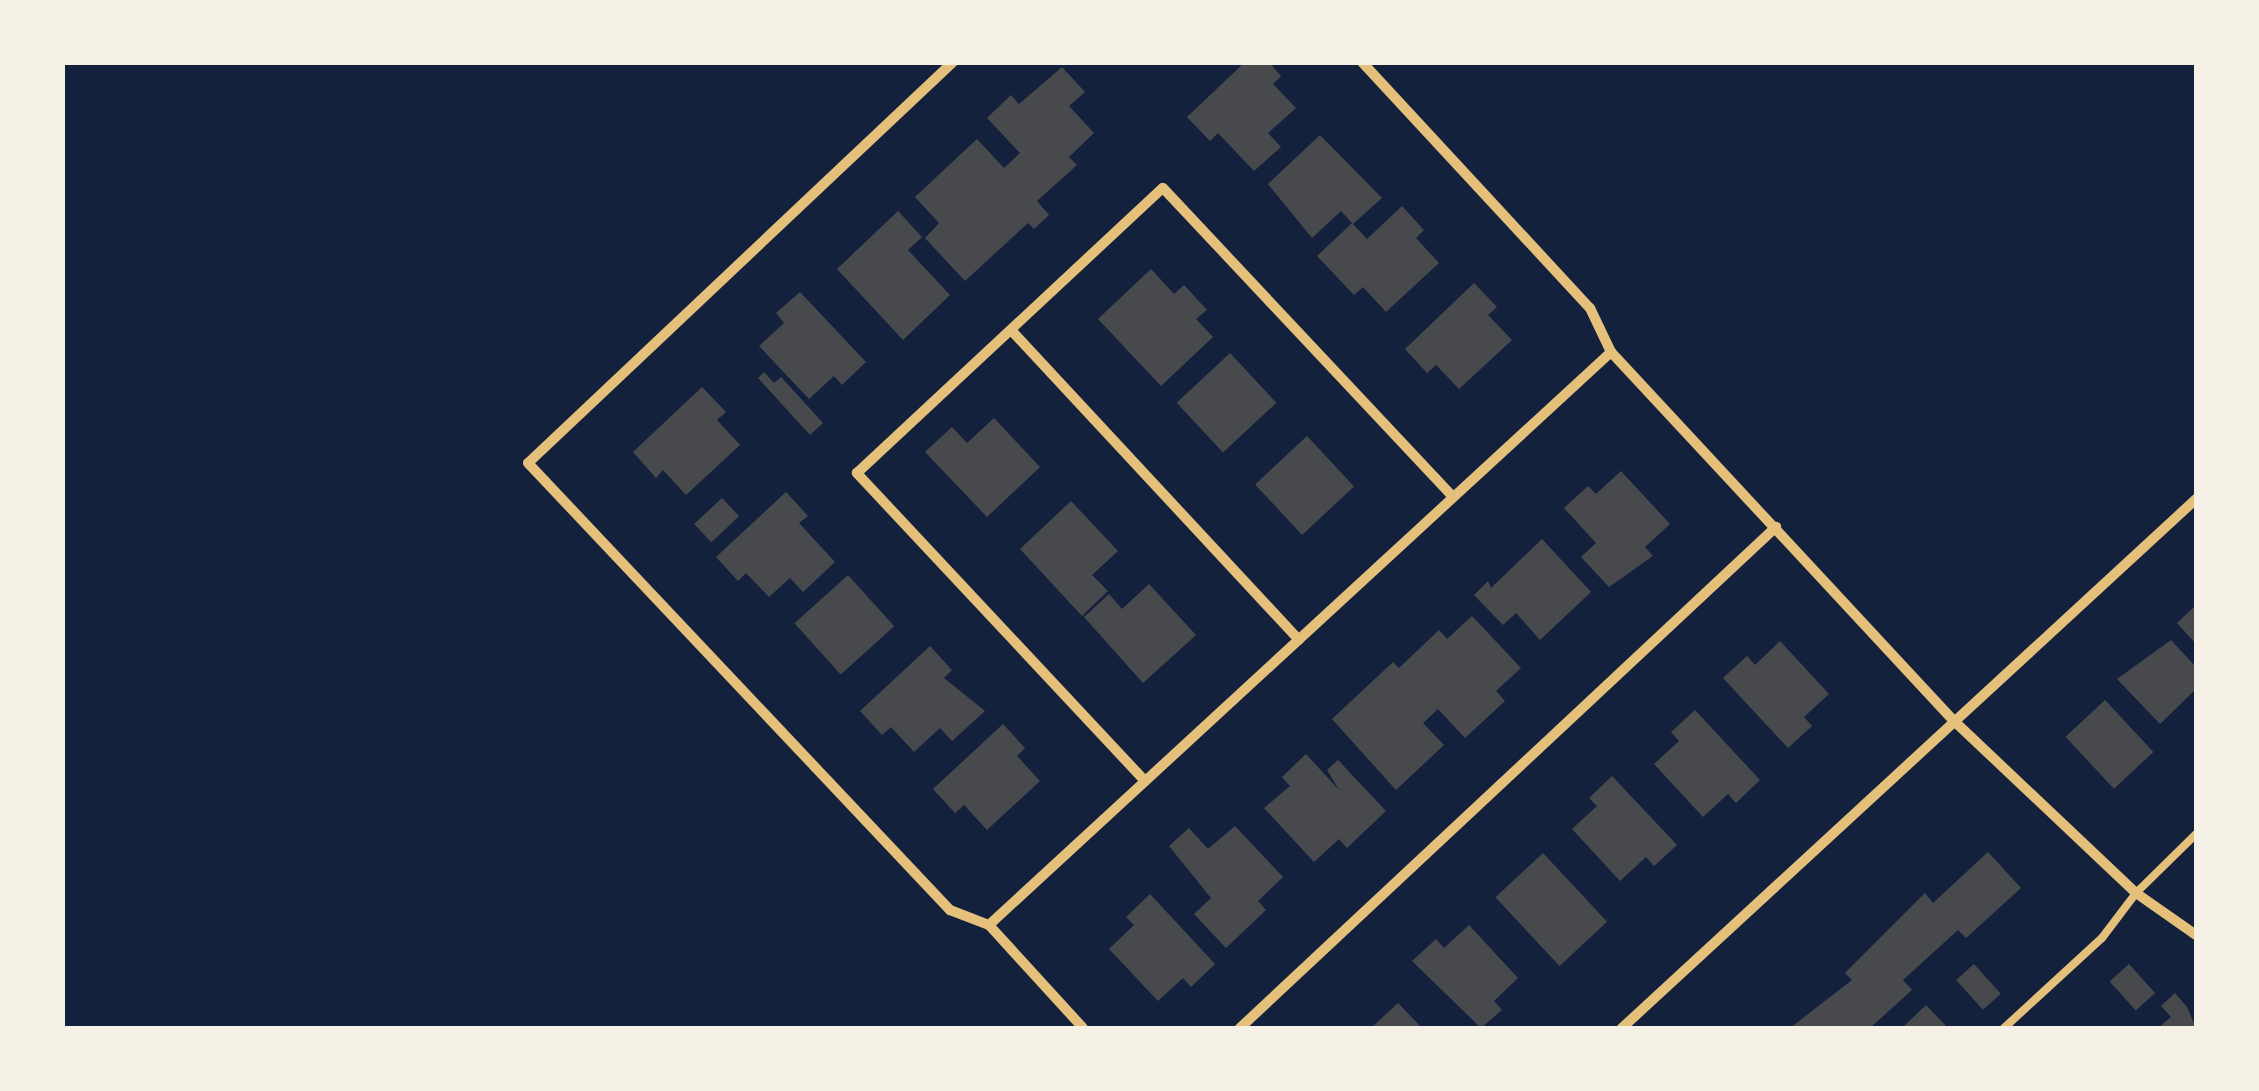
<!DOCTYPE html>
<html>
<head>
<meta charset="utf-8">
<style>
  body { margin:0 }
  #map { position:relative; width:2259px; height:1091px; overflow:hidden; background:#14213d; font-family:Jost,sans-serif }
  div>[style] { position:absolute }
  .building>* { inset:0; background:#48494c; transform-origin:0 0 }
  .service>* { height:8px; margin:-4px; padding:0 4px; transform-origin:4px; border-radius:4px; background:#e5c07b }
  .minor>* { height:10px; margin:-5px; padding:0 5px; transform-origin:5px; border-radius:5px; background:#e5c07b }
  span { translate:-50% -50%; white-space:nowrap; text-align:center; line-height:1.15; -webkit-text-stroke:8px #f6f1e7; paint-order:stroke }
  .frame { position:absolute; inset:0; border:65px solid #f6f1e7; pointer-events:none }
</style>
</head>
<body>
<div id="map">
  <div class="building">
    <div style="clip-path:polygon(1245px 62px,1269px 62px,1281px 76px,1273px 84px,1296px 108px,1268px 133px,1281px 147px,1254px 171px,1218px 133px,1210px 141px,1187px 117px)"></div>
    <div style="clip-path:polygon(1062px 67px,1085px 92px,1069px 106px,1094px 133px,1069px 157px,1077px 165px,1037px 201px,1049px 215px,1034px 229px,1028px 223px,965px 281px,925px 238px,939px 223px,915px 197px,977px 139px,1004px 168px,1020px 153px,987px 118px,1011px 95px,1019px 104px)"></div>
    <div style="clip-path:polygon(1320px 135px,1382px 198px,1353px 224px,1341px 211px,1312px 238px,1268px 184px)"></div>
    <div style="clip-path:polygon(1402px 206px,1424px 230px,1416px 238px,1439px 263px,1386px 312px,1363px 287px,1354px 295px,1317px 256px,1352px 223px,1367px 239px)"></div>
    <div style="clip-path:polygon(898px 211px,922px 237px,908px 250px,950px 295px,903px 340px,837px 269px)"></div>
    <div style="clip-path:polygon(1151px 269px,1174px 294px,1184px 285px,1207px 310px,1196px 319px,1213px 337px,1161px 386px,1098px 319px)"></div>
    <div style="clip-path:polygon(1474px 283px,1497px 307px,1488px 315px,1512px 340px,1459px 389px,1436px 365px,1427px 373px,1405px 349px)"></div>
    <div style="clip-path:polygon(800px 292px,866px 362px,842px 385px,834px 376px,809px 399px,759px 346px,784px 323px,776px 313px)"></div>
    <div style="left:1230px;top:353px;width:68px;height:73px;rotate:47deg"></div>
    <div style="clip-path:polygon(764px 372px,774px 383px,781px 377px,823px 423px,810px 435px,758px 378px)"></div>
    <div style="clip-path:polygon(702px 387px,726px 412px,717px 420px,740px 445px,686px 495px,663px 470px,656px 478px,633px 452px)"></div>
    <div style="clip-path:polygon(994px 418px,1040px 467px,987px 517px,925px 452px,952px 427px,967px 443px)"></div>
    <div style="left:1307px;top:436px;width:69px;height:71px;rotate:47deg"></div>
    <div style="clip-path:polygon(1621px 471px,1670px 524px,1645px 547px,1653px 556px,1609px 587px,1581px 557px,1596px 543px,1564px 508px,1588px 486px,1596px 494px)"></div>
    <div style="clip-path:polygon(786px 492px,808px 516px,799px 523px,835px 562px,803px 592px,790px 578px,769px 597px,746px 573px,738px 581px,716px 557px)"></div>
    <div style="left:722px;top:498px;width:25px;height:38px;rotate:47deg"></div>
    <div style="clip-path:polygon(1071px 501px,1118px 551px,1092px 575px,1108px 591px,1082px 616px,1020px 549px)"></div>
    <div style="clip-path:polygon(1542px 539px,1591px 592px,1540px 640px,1516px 613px,1503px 625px,1474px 595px,1488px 581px,1491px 588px)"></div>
    <div style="left:848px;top:575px;width:69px;height:72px;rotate:48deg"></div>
    <div style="clip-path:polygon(1149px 584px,1196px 635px,1143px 683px,1084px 617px,1109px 594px,1122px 609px)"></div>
    <div style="clip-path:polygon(2196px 605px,2196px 644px,2177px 623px)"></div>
    <div style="clip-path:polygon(1472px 616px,1521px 668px,1496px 691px,1505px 701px,1465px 738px,1438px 709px,1423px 723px,1444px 745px,1396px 790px,1332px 719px,1393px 662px,1399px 668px,1439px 630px,1447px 639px)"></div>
    <div style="clip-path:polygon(2171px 640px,2196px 667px,2196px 689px,2160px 724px,2117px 679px)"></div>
    <div style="clip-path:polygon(1780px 641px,1829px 694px,1804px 717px,1812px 726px,1788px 748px,1723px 678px,1747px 656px,1755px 665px)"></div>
    <div style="clip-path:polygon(930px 646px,952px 670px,944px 678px,985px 711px,952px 741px,940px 728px,914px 752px,891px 727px,882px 735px,860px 711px)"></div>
    <div style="left:2105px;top:700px;width:71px;height:54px;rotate:47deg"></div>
    <div style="clip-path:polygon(1695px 710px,1760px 780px,1736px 803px,1728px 794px,1703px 817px,1654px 764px,1679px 741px,1671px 732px)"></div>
    <div style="clip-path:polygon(1003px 724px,1025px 748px,1017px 756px,1040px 781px,987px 830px,964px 805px,955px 813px,933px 789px)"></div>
    <div style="clip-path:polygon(1306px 754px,1339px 790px,1327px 770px,1338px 760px,1386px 811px,1347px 848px,1339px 839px,1314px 862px,1264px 808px,1290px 786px,1282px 777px)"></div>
    <div style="clip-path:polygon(1612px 776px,1677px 845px,1654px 866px,1646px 857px,1620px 881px,1572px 829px,1597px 806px,1589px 798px)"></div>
    <div style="clip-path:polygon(1235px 826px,1283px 877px,1258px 901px,1266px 910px,1226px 948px,1194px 914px,1211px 898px,1169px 846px,1189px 828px,1208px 849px)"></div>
    <div style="clip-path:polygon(1988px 852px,2021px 888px,1966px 938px,1958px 930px,1903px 980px,1912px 990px,1870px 1028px,1790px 1028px,1852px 980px,1845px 973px,1925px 893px,1933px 903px)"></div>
    <div style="left:1543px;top:853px;width:94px;height:65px;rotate:47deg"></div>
    <div style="clip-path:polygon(1150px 894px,1215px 964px,1191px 987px,1183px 978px,1158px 1001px,1109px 949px,1134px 925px,1126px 917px)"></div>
    <div style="clip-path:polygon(1469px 925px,1518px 978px,1494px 1001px,1502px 1010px,1481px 1028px,1412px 961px,1436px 939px,1444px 948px)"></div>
    <div style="left:1974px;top:964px;width:40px;height:24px;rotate:48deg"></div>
    <div style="left:2129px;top:964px;width:39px;height:26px;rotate:48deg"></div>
    <div style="clip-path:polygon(2175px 993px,2187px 1007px,2196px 1028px,2158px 1028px,2171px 1017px,2161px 1006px)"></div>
    <div style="clip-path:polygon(1398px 1003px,1422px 1028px,1371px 1028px)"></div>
    <div style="clip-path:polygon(1926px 1005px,1948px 1028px,1902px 1028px)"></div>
  </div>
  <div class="service">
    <div style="left:2004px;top:1028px;width:133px;rotate:-42.6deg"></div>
    <div style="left:2102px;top:938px;width:56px;rotate:-52.9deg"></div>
    <div style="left:2136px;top:893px;width:84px;rotate:-44.5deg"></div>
  </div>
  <div class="minor">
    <div style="left:953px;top:62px;width:584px;rotate:136.66deg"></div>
    <div style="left:528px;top:463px;width:615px;rotate:46.65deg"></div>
    <div style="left:950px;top:910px;width:42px;rotate:21deg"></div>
    <div style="left:989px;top:925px;width:139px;rotate:47.6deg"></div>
    <div style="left:1362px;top:62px;width:335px;rotate:47.2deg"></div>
    <div style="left:1590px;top:308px;width:49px;rotate:64.5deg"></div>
    <div style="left:1611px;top:352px;width:502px;rotate:47.1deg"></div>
    <div style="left:1953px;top:720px;width:252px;rotate:43.4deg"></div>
    <div style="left:2136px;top:893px;width:73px;rotate:35deg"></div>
    <div style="left:1011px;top:330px;width:423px;rotate:47.1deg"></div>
    <div style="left:1145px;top:781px;width:422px;rotate:-133.1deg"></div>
    <div style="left:857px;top:473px;width:418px;rotate:-43deg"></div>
    <div style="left:1163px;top:188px;width:424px;rotate:46.8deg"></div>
    <div style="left:989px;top:925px;width:846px;rotate:-42.65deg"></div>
    <div style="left:1240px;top:1028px;width:734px;rotate:-43.07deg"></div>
    <div style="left:1622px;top:1028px;width:781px;rotate:-42.66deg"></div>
  </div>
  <div class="frame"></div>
</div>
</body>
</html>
